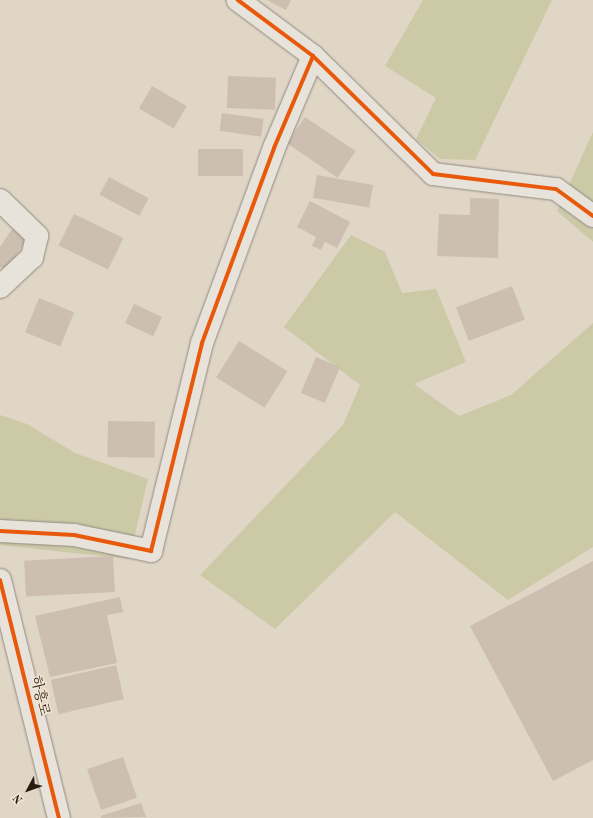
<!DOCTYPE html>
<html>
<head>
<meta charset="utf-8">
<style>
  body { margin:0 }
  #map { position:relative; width:593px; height:818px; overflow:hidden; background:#e0d6c6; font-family:"Old Standard TT","Noto Serif KR",serif }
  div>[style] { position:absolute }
  .green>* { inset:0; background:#ccc9a7 }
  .building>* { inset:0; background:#ccbeb1; transform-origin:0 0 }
  .roads { filter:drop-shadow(0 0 1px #918a80) drop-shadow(0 0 1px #918a80) }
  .minor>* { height:22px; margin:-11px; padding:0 11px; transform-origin:11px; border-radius:11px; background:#e7e2da }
  .tertiary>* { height:22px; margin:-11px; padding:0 11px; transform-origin:11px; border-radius:11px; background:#e7e2da }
  .cycleway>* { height:4px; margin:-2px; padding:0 2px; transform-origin:2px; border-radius:2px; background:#e8590c }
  span { translate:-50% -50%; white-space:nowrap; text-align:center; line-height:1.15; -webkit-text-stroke:3px #f2e6d3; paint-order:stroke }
  .street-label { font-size:14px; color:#291b11 }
  .north { position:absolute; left:8px; top:770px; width:40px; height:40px; -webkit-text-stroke:3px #f2e6d3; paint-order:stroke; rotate:229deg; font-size:11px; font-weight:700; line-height:16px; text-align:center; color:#291b11 }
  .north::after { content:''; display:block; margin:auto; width:14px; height:18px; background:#291b11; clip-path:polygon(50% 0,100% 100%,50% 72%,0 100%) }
</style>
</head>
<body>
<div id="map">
  <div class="green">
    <div style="clip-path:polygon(423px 0,552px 0,475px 160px,440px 159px,416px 139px,436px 98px,385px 66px)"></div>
    <div style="clip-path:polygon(593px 132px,593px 242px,557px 211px)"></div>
    <div style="clip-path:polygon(351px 235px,385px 252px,402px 293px,436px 289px,466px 362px,414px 384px,459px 416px,511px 395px,593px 323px,593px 547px,508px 600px,395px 512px,275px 629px,200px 575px,343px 425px,360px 385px,284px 327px)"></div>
    <div style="clip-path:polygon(0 415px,27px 424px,75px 453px,148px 479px,129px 559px,0 545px)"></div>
  </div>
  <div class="building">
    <div style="clip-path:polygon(267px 0,291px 0,286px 10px)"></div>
    <div style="left:228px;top:76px;width:48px;height:32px;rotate:2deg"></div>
    <div style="left:152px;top:86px;width:40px;height:26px;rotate:30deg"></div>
    <div style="left:222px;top:113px;width:42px;height:18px;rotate:8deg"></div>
    <div style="left:305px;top:117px;width:61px;height:32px;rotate:34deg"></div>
    <div style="left:198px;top:149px;width:45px;height:27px"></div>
    <div style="left:317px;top:175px;width:57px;height:23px;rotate:10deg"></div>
    <div style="left:109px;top:177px;width:45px;height:20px;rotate:28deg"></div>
    <div style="clip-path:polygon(470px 198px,499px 199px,498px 258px,437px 256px,439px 214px,470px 215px)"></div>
    <div style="clip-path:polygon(310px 201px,350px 222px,337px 248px,325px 242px,321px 250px,312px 246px,316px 237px,297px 227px)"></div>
    <div style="left:74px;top:214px;width:55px;height:35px;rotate:26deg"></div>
    <div style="clip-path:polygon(12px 229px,27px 239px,6px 271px,0 267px,0 247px)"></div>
    <div style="left:512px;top:286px;width:36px;height:60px;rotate:69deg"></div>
    <div style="left:39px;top:298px;width:38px;height:37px;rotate:22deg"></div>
    <div style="left:134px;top:304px;width:31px;height:21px;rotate:25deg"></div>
    <div style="left:239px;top:341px;width:57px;height:43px;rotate:32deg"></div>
    <div style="left:316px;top:357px;width:26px;height:39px;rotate:23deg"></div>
    <div style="left:108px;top:421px;width:47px;height:36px;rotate:1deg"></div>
    <div style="left:113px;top:556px;width:36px;height:89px;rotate:87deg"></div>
    <div style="clip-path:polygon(593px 561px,593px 760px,553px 781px,470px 626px)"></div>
    <div style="clip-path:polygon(120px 597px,123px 612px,107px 615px,117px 663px,50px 677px,35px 616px)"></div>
    <div style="left:116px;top:665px;width:35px;height:67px;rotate:77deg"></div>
    <div style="left:123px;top:757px;width:43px;height:38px;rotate:71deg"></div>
    <div style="clip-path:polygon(141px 803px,146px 817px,101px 818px,101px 816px)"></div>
  </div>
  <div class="roads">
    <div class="minor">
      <div style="left:313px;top:56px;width:168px;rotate:44.5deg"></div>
      <div style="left:433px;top:174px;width:124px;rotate:7deg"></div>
      <div style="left:556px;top:189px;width:46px;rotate:36.1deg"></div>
      <div style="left:0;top:200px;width:52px;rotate:44.2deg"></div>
      <div style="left:37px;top:236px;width:22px;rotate:103deg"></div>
      <div style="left:32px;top:257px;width:44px;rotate:136.8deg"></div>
      <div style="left:0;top:531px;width:74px;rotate:3.1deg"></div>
      <div style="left:74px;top:535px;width:79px;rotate:11.7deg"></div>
      <div style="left:151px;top:551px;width:214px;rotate:-76.2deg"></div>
      <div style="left:202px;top:343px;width:208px;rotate:-69.7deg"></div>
      <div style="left:274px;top:148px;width:100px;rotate:-67deg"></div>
      <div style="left:313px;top:56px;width:94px;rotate:-143.3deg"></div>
    </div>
    <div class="tertiary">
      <div style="left:0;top:580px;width:245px;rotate:76.1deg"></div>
    </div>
  </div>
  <div class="cycleway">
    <div style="left:313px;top:56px;width:168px;rotate:44.5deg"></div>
    <div style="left:433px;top:174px;width:124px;rotate:7deg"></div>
    <div style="left:556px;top:189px;width:46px;rotate:36.1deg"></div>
    <div style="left:0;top:531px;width:74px;rotate:3.1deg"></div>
    <div style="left:74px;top:535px;width:79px;rotate:11.7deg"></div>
    <div style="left:151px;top:551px;width:214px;rotate:-76.2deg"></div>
    <div style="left:202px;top:343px;width:208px;rotate:-69.7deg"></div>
    <div style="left:274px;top:148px;width:100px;rotate:-67deg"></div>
    <div style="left:313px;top:56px;width:94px;rotate:-143.3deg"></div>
    <div style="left:0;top:580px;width:245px;rotate:76.1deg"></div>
  </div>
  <div class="street-label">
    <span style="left:40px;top:696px;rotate:76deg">하흥로</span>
  </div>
  <div class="north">N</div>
</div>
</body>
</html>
